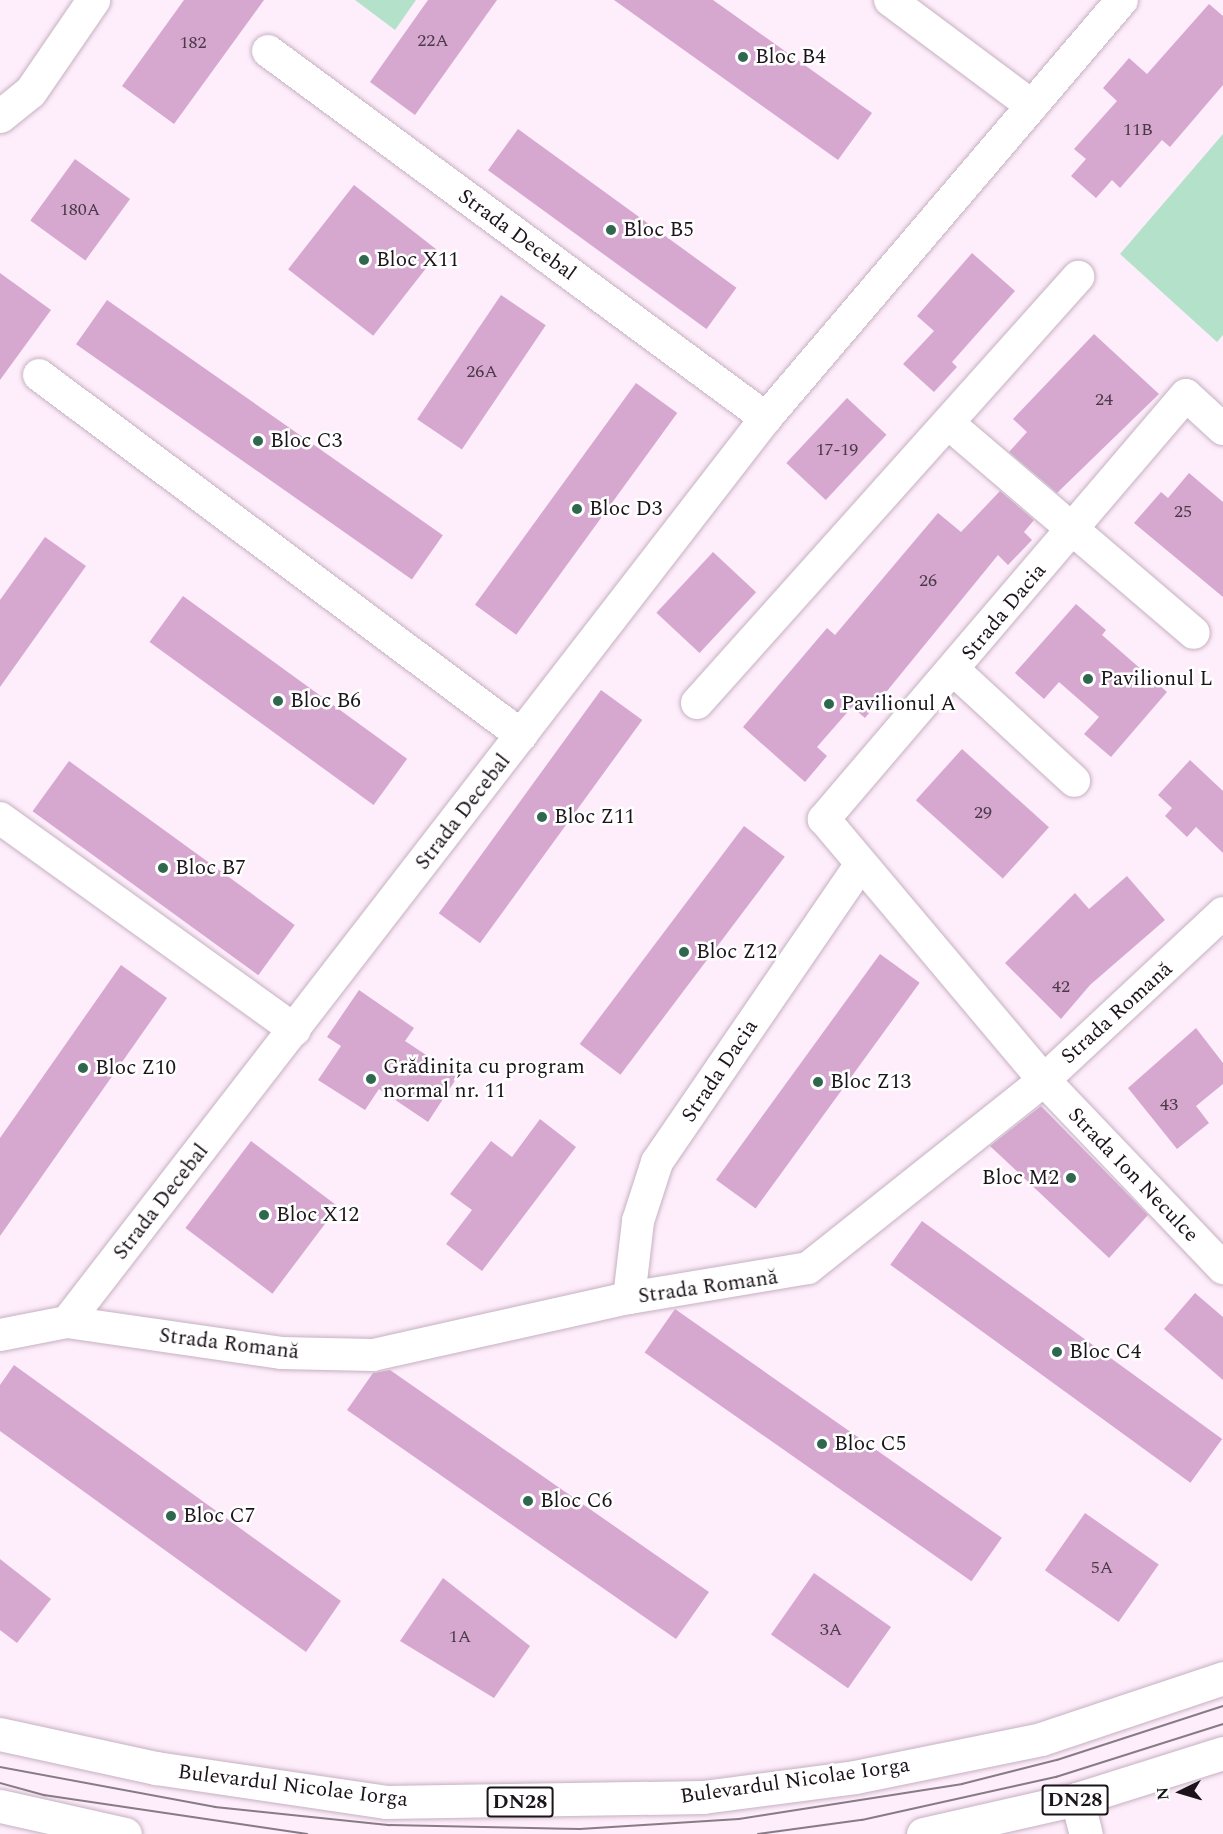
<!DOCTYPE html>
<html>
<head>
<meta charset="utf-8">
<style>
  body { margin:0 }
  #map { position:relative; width:1223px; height:1834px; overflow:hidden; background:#feedfb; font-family:Spectral,serif }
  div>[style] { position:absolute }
  .green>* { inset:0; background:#b4e1ca }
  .building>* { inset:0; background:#d6a8cf; transform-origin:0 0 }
  .roads { filter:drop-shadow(0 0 2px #c5b1c2) drop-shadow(0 0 2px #c5b1c2) }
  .street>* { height:32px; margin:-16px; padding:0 16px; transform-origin:16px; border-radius:16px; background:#fff }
  .secondary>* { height:33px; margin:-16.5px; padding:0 16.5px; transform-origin:16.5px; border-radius:16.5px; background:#fff }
  .primary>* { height:33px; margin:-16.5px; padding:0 16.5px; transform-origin:16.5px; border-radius:16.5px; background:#fff }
  .tram>* { height:1.5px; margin:-0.75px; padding:0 0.75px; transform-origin:0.75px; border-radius:0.75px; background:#877b85 }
  .dots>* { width:16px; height:16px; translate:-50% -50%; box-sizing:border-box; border:3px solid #fff; border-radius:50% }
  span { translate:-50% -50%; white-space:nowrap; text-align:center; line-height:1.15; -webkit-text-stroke:5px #fff; paint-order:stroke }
  .number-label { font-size:18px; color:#4a3947 }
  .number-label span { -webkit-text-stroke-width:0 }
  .shield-label span { padding:2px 4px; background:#fff; border:2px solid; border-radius:4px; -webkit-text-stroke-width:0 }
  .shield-label { font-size:20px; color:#1b141a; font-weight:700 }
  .poi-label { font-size:21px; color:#1b141a }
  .left { translate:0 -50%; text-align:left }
  .right { translate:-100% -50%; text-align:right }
  .street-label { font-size:21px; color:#1b141a }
  .north { position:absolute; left:1151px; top:1762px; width:60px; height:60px; -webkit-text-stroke:4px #fff; paint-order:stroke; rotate:265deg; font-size:16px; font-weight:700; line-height:24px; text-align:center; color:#1b141a }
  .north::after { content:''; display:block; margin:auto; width:21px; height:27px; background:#1b141a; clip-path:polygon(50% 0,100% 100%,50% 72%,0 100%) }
</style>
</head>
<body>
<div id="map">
  <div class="green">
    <div style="clip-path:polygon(355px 0,416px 0,395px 30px)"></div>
    <div style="clip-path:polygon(1223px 134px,1223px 335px,1217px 342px,1120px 254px)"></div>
  </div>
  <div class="building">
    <div style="clip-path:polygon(184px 0,264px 0,174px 124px,122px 86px)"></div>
    <div style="clip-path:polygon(428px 0,497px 0,415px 115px,370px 82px)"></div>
    <div style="clip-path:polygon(614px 0,713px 0,872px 113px,838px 160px)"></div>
    <div style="clip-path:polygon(1209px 4px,1223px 16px,1223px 85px,1170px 147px,1162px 140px,1120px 188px,1112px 180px,1096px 198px,1071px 176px,1086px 159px,1074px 149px,1117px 101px,1103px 88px,1129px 58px,1147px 74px)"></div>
    <div style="left:518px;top:129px;width:270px;height:51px;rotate:36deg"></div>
    <div style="left:75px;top:159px;width:68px;height:76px;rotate:36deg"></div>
    <div style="left:354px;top:185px;width:108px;height:107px;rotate:38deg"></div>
    <div style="clip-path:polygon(972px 253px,1015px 291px,952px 362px,957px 367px,934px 392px,903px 364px,934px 331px,917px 316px)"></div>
    <div style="clip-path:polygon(0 273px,51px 310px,0 380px)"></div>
    <div style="left:501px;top:295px;width:54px;height:150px;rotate:34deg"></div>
    <div style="left:107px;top:300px;width:410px;height:54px;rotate:35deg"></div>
    <div style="clip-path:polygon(1094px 334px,1159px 394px,1057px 493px,1009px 452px,1027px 432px,1013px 419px)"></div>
    <div style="left:636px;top:383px;width:51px;height:274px;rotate:36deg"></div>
    <div style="left:847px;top:398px;width:54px;height:89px;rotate:43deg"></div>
    <div style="clip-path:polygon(1189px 473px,1223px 502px,1223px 597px,1134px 523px,1161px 492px,1168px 498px)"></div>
    <div style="clip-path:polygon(1000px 491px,1034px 520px,1024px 532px,1032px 540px,1008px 565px,998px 555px,865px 718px,852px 707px,817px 747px,827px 756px,805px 782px,743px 727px,827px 628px,835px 635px,938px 513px,961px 532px)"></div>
    <div style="clip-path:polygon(45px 537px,86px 566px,0 687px,0 600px)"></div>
    <div style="left:713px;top:552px;width:59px;height:83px;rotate:43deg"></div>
    <div style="left:183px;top:596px;width:277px;height:57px;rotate:36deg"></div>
    <div style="clip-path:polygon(1076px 604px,1106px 630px,1102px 635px,1167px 692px,1111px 757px,1084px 734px,1099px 717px,1059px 682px,1044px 699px,1015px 673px)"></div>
    <div style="left:601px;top:690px;width:51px;height:276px;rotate:36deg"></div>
    <div style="left:962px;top:749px;width:117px;height:69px;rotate:42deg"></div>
    <div style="clip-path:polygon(1190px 760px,1223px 791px,1223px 853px,1196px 827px,1187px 837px,1165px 816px,1172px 808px,1158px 795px)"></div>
    <div style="left:69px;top:761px;width:279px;height:62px;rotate:36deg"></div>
    <div style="left:744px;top:826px;width:51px;height:273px;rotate:37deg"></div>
    <div style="clip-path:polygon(1127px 876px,1165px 920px,1090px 985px,1061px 1019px,1005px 963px,1075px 893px,1089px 909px)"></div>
    <div style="left:880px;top:954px;width:49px;height:279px;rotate:36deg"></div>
    <div style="clip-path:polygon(121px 965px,167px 998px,0 1236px,0 1138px)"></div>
    <div style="clip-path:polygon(359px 990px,414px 1028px,405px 1041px,458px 1076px,428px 1122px,379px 1089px,365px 1110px,318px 1080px,341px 1046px,327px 1037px)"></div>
    <div style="clip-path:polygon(1196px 1028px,1223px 1063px,1223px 1084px,1196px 1106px,1209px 1123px,1177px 1149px,1128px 1088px)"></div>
    <div style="clip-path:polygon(1041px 1106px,1148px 1215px,1109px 1258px,990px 1146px)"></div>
    <div style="clip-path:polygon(540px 1119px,576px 1147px,482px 1271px,446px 1244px,472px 1210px,450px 1194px,491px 1141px,512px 1157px)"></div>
    <div style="left:251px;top:1141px;width:109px;height:109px;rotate:37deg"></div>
    <div style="left:922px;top:1221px;width:371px;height:54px;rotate:36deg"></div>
    <div style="clip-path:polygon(1195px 1293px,1223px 1317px,1223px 1380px,1164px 1329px)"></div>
    <div style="left:675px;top:1309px;width:399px;height:53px;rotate:35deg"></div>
    <div style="clip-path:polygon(14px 1365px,341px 1601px,306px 1652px,0 1431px,0 1385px)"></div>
    <div style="clip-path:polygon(390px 1370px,709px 1592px,676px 1639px,347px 1410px,373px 1373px)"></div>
    <div style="left:1085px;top:1513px;width:90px;height:70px;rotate:35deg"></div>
    <div style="clip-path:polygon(0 1559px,51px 1599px,17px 1643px,0 1630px)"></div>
    <div style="left:814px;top:1573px;width:94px;height:75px;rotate:35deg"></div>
    <div style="clip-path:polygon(443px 1578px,530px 1646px,494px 1698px,400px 1641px)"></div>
  </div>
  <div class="roads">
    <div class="street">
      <div style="left:890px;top:0;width:177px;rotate:36.7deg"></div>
      <div style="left:268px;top:51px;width:619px;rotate:36.39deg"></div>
      <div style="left:39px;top:375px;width:602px;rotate:36.76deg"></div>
      <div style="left:948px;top:423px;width:323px;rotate:40.5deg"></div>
      <div style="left:1223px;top:429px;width:50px;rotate:-137.4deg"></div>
      <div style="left:1186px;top:395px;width:558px;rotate:130.49deg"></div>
      <div style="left:824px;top:819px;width:341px;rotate:49.9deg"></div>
      <div style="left:1044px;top:1080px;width:260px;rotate:46.4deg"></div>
      <div style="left:955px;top:671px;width:162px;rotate:42.7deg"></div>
      <div style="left:697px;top:703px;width:572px;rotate:-48.19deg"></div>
      <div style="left:0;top:818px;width:363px;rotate:35.7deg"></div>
      <div style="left:629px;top:1298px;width:78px;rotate:-83.3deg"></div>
      <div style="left:638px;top:1221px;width:62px;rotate:-72.1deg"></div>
      <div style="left:657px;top:1162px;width:361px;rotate:-55.6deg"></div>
      <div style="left:67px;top:1322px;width:1143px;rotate:-52.29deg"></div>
      <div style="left:766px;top:418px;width:549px;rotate:-49.58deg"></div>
      <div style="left:0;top:1335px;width:68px;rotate:-11deg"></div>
      <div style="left:67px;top:1322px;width:216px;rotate:8.2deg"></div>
      <div style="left:281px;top:1353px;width:92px;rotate:1.2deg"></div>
      <div style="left:373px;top:1355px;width:262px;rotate:-12.6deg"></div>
      <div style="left:629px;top:1298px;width:181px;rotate:-9.5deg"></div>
      <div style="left:808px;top:1268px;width:302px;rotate:-38.5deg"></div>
      <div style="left:1044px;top:1080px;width:245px;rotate:-43deg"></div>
    </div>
    <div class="secondary">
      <div style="left:0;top:116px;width:38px;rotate:-39deg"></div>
      <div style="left:30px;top:92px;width:112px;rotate:-55.6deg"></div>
      <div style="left:1077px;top:1799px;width:36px;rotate:76deg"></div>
    </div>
    <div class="primary">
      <div style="left:0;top:1734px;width:160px;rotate:12.3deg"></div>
      <div style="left:156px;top:1768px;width:232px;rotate:8.4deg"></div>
      <div style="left:385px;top:1802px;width:318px;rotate:-0.9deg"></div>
      <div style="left:703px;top:1797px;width:153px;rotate:-7.5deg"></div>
      <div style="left:855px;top:1777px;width:190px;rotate:-11.5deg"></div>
      <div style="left:1041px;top:1739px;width:192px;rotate:-18.5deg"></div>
      <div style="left:0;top:1806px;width:128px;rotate:12.6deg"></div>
      <div style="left:923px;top:1834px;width:158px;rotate:-12.8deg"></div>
      <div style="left:1077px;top:1799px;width:153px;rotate:-17.5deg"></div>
    </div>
  </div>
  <div class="tram">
    <div style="left:0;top:1767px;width:219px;rotate:10.5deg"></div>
    <div style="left:215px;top:1807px;width:176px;rotate:5.9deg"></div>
    <div style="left:390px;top:1825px;width:190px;rotate:1.2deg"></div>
    <div style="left:580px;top:1829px;width:159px;rotate:-3.6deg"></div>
    <div style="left:739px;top:1819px;width:226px;rotate:-8.9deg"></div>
    <div style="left:962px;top:1784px;width:98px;rotate:-14.2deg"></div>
    <div style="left:1057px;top:1760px;width:175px;rotate:-18deg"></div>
    <div style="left:0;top:1783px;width:46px;rotate:15.3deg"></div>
    <div style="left:44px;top:1795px;width:266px;rotate:8.4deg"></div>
    <div style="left:758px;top:1834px;width:105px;rotate:-7.7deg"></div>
    <div style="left:862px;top:1820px;width:199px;rotate:-12.5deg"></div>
    <div style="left:1056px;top:1777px;width:175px;rotate:-17.6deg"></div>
  </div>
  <div class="dots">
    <div style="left:743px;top:57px;background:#30674f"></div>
    <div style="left:611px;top:230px;background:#30674f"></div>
    <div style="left:364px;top:260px;background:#30674f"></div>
    <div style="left:258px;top:441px;background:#30674f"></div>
    <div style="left:577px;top:509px;background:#30674f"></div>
    <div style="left:1088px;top:679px;background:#30674f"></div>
    <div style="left:278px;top:701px;background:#30674f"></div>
    <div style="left:829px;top:704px;background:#30674f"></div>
    <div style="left:542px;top:817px;background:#30674f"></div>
    <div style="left:163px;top:868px;background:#30674f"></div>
    <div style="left:684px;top:952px;background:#30674f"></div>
    <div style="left:83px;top:1068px;background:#30674f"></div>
    <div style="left:371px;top:1079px;background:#30674f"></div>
    <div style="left:818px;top:1082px;background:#30674f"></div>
    <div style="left:1071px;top:1178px;background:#30674f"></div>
    <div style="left:264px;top:1215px;background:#30674f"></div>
    <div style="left:1057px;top:1352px;background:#30674f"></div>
    <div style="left:822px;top:1444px;background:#30674f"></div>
    <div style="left:528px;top:1501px;background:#30674f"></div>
    <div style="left:171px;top:1516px;background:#30674f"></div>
  </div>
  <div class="number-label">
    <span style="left:433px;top:41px">22A</span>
    <span style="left:193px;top:43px">182</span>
    <span style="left:1138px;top:130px">11B</span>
    <span style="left:80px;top:210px">180A</span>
    <span style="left:482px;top:372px">26A</span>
    <span style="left:1104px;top:400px">24</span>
    <span style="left:837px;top:450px">17-19</span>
    <span style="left:1183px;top:512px">25</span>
    <span style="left:928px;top:581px">26</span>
    <span style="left:983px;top:813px">29</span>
    <span style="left:1061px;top:987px">42</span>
    <span style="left:1169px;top:1105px">43</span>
    <span style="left:1102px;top:1568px">5A</span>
    <span style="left:831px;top:1630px">3A</span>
    <span style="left:460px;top:1637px">1A</span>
  </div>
  <div class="shield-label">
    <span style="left:1075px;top:1800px">DN28</span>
    <span style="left:520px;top:1802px">DN28</span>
  </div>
  <div class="poi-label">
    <span class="left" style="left:755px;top:57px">Bloc B4</span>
    <span class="left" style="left:623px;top:230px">Bloc B5</span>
    <span class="left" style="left:376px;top:260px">Bloc X11</span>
    <span class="left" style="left:270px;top:441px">Bloc C3</span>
    <span class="left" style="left:589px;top:509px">Bloc D3</span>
    <span class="left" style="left:1100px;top:679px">Pavilionul L</span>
    <span class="left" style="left:290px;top:701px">Bloc B6</span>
    <span class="left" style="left:841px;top:704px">Pavilionul A</span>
    <span class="left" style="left:554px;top:817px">Bloc Z11</span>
    <span class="left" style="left:175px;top:868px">Bloc B7</span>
    <span class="left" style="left:696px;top:952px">Bloc Z12</span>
    <span class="left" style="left:383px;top:1079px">Grădinița cu program<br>normal nr. 11</span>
    <span class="left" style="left:95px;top:1068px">Bloc Z10</span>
    <span class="left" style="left:830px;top:1082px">Bloc Z13</span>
    <span class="right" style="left:1059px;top:1178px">Bloc M2</span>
    <span class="left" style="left:276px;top:1215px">Bloc X12</span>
    <span class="left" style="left:1069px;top:1352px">Bloc C4</span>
    <span class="left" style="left:834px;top:1444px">Bloc C5</span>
    <span class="left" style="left:540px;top:1501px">Bloc C6</span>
    <span class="left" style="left:183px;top:1516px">Bloc C7</span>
  </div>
  <div class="street-label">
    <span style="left:517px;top:235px;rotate:36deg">Strada Decebal</span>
    <span style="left:1004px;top:612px;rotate:-50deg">Strada Dacia</span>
    <span style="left:463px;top:812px;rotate:-52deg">Strada Decebal</span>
    <span style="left:1117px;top:1013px;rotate:-42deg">Strada Romană</span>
    <span style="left:720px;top:1071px;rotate:-56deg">Strada Dacia</span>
    <span style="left:1133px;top:1175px;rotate:46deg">Strada Ion Neculce</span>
    <span style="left:161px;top:1202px;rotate:-52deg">Strada Decebal</span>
    <span style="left:708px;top:1287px;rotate:-8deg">Strada Romană</span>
    <span style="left:229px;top:1344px;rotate:7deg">Strada Romană</span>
    <span style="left:795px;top:1781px;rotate:-8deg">Bulevardul Nicolae Iorga</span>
    <span style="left:293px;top:1786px;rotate:7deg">Bulevardul Nicolae Iorga</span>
  </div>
  <div class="north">N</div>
</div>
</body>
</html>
